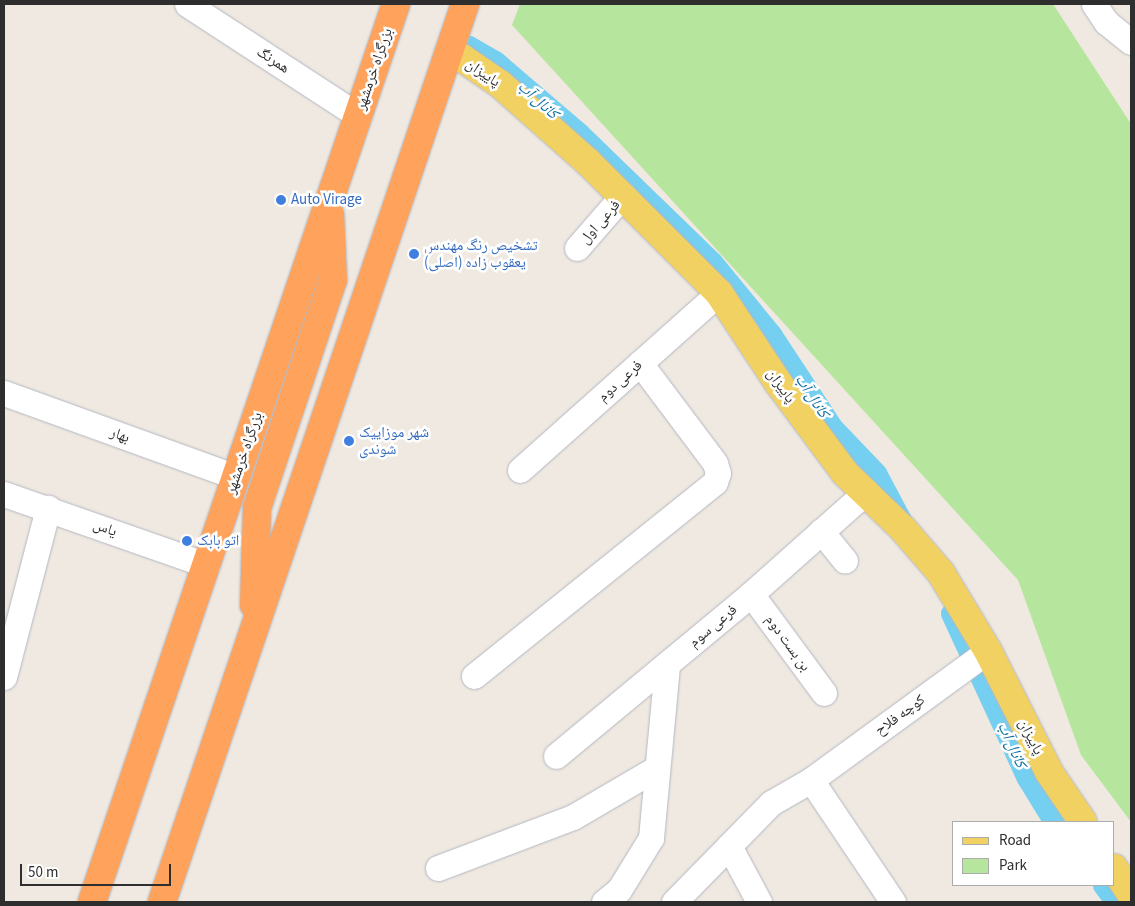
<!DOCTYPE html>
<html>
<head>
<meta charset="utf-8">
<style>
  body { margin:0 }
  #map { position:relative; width:1135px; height:906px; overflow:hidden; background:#efe9e1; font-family:"Source Sans 3","Noto Naskh Arabic",sans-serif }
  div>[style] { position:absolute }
  .green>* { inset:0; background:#b6e59e }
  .canal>* { height:21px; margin:-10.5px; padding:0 10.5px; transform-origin:10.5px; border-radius:10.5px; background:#75cff0 }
  .roads { filter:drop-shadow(0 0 1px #b4b7c1) drop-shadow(0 0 1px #b4b7c1) }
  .minor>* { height:25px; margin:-12.5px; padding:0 12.5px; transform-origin:12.5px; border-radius:12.5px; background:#fff }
  .major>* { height:28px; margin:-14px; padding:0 14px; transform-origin:14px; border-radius:14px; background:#f2d163 }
  .highway>* { height:28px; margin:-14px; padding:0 14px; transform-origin:14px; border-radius:14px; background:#ffa35c }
  .dots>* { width:14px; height:14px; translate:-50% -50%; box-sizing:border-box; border:2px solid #fff; border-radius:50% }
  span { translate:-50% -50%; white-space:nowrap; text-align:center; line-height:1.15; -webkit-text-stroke:5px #fff; paint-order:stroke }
  .street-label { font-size:15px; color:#2e2e2e }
  .shop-label { font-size:15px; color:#366cbe }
  .left { translate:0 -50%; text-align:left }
  .water-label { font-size:16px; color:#0d6fa3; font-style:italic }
  .frame { position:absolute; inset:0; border:5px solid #2e2e2e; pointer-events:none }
  .legend { position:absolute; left:952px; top:821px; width:162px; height:65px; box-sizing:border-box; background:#fff; border:1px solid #ababab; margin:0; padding:6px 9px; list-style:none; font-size:15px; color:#2e2e2e }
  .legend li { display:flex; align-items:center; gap:10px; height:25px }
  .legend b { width:25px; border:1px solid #ababab }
  .scale { position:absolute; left:20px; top:864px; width:151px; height:22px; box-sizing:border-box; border:2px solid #2e2e2e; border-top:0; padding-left:6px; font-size:15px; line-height:18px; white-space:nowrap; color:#2e2e2e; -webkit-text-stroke:4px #fff; paint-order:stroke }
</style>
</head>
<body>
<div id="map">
  <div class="green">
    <div style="clip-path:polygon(520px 4px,1053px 4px,1131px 124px,1131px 822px,1081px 755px,1018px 580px,512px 25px)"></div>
  </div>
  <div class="canal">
    <div style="left:469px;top:46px;width:30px;rotate:30deg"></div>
    <div style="left:495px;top:61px;width:111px;rotate:40.6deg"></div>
    <div style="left:579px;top:133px;width:185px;rotate:44.1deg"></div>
    <div style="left:712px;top:262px;width:93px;rotate:50.7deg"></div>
    <div style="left:771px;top:334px;width:111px;rotate:56.7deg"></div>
    <div style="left:832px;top:427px;width:64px;rotate:46.3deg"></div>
    <div style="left:876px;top:473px;width:53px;rotate:62deg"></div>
    <div style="left:951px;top:613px;width:182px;rotate:65.3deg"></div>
    <div style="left:1027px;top:778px;width:52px;rotate:58.5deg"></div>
    <div style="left:1103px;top:885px;width:21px;rotate:53deg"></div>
  </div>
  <div class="roads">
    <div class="minor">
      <div style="left:187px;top:4px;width:205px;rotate:33.1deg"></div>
      <div style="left:1094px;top:4px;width:22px;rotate:56deg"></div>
      <div style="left:1106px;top:22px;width:32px;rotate:39deg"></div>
      <div style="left:577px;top:248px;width:70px;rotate:-49deg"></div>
      <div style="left:4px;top:393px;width:247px;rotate:19.9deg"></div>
      <div style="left:520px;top:470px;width:266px;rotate:-41.7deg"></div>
      <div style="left:4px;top:494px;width:215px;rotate:19.3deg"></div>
      <div style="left:821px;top:531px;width:38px;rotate:51deg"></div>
      <div style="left:751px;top:594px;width:123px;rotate:53.6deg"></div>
      <div style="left:474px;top:676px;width:309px;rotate:-38.8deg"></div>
      <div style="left:715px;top:482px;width:9px;rotate:-72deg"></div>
      <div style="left:718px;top:473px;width:10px;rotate:-107deg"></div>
      <div style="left:715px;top:463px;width:125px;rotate:-126.9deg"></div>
      <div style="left:4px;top:677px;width:175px;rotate:-75.4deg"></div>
      <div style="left:556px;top:756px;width:254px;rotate:-39.7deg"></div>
      <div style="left:751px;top:594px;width:154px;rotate:-41.6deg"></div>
      <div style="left:811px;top:780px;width:147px;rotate:56.1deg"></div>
      <div style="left:729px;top:846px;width:64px;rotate:61.8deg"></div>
      <div style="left:438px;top:868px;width:144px;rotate:-20.7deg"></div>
      <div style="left:573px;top:817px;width:97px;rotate:-30.3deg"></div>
      <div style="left:604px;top:902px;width:19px;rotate:-39deg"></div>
      <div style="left:619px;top:890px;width:61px;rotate:-58.4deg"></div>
      <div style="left:651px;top:838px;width:175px;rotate:-84.7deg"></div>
      <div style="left:674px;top:902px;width:139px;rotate:-45.6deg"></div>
      <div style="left:771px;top:803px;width:46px;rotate:-29.9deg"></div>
      <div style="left:811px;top:780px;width:219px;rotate:-36.1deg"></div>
    </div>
    <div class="major">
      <div style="left:448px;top:54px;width:15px;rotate:16deg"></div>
      <div style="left:462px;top:58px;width:46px;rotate:34.4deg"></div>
      <div style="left:500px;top:84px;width:118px;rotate:41.6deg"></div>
      <div style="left:588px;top:162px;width:185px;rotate:45deg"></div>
      <div style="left:719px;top:293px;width:109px;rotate:56.6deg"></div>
      <div style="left:779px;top:384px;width:111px;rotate:53.4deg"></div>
      <div style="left:845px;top:473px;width:81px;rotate:44deg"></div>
      <div style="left:903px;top:529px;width:58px;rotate:49.2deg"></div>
      <div style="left:941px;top:573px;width:91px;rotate:58.9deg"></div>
      <div style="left:988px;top:651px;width:136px;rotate:63.2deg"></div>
      <div style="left:1049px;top:772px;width:60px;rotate:55.8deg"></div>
      <div style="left:1114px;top:868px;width:31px;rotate:57deg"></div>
    </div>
    <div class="highway">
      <div style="left:254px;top:605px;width:97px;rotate:-88.2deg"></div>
      <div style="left:257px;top:508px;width:240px;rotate:-71.6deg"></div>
      <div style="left:333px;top:280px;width:65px;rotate:-92.6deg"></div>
      <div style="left:92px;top:902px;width:948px;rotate:-71.3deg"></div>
      <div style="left:162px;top:902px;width:948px;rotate:-71.35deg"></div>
    </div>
  </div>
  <div class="dots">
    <div style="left:281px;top:200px;background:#3f7fe0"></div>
    <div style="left:414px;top:254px;background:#3f7fe0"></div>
    <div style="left:349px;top:441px;background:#3f7fe0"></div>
    <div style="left:187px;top:541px;background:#3f7fe0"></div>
  </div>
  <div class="street-label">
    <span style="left:273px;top:60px;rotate:33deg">همرنگ</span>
    <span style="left:374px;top:69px;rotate:-71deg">بزرگراه خرمشهر</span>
    <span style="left:483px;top:73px;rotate:34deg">پاییزان</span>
    <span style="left:600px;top:222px;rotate:-49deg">فرعی اول</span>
    <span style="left:620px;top:381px;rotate:-42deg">فرعی دوم</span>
    <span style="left:781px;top:386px;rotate:55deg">پاییزان</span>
    <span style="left:120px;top:435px;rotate:20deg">بهار</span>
    <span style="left:244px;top:453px;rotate:-71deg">بزرگراه خرمشهر</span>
    <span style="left:105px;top:528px;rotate:20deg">یاس</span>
    <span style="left:713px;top:626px;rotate:-40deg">فرعی سوم</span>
    <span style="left:788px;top:643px;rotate:54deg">بن بست دوم</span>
    <span style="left:900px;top:715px;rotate:-36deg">کوچه فلاح</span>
    <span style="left:1031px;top:737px;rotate:63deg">پاییزان</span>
  </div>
  <div class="shop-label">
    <span class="left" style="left:291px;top:200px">Auto Virage</span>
    <span class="left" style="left:424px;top:254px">تشخیص رنگ مهندس<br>یعقوب زاده (اصلی)</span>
    <span class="left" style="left:359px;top:441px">شهر موزاییک<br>شوندی</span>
    <span class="left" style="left:197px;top:541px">اتو بابک</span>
  </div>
  <div class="water-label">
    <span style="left:538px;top:100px;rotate:42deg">کانال آب</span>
    <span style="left:812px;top:396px;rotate:57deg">کانال آب</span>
    <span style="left:1012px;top:745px;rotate:66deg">کانال آب</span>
  </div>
  <div class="frame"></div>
  <ul class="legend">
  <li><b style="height:6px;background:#f2d163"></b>Road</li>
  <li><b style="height:14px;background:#b6e59e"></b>Park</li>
  </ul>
  <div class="scale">50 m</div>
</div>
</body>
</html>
